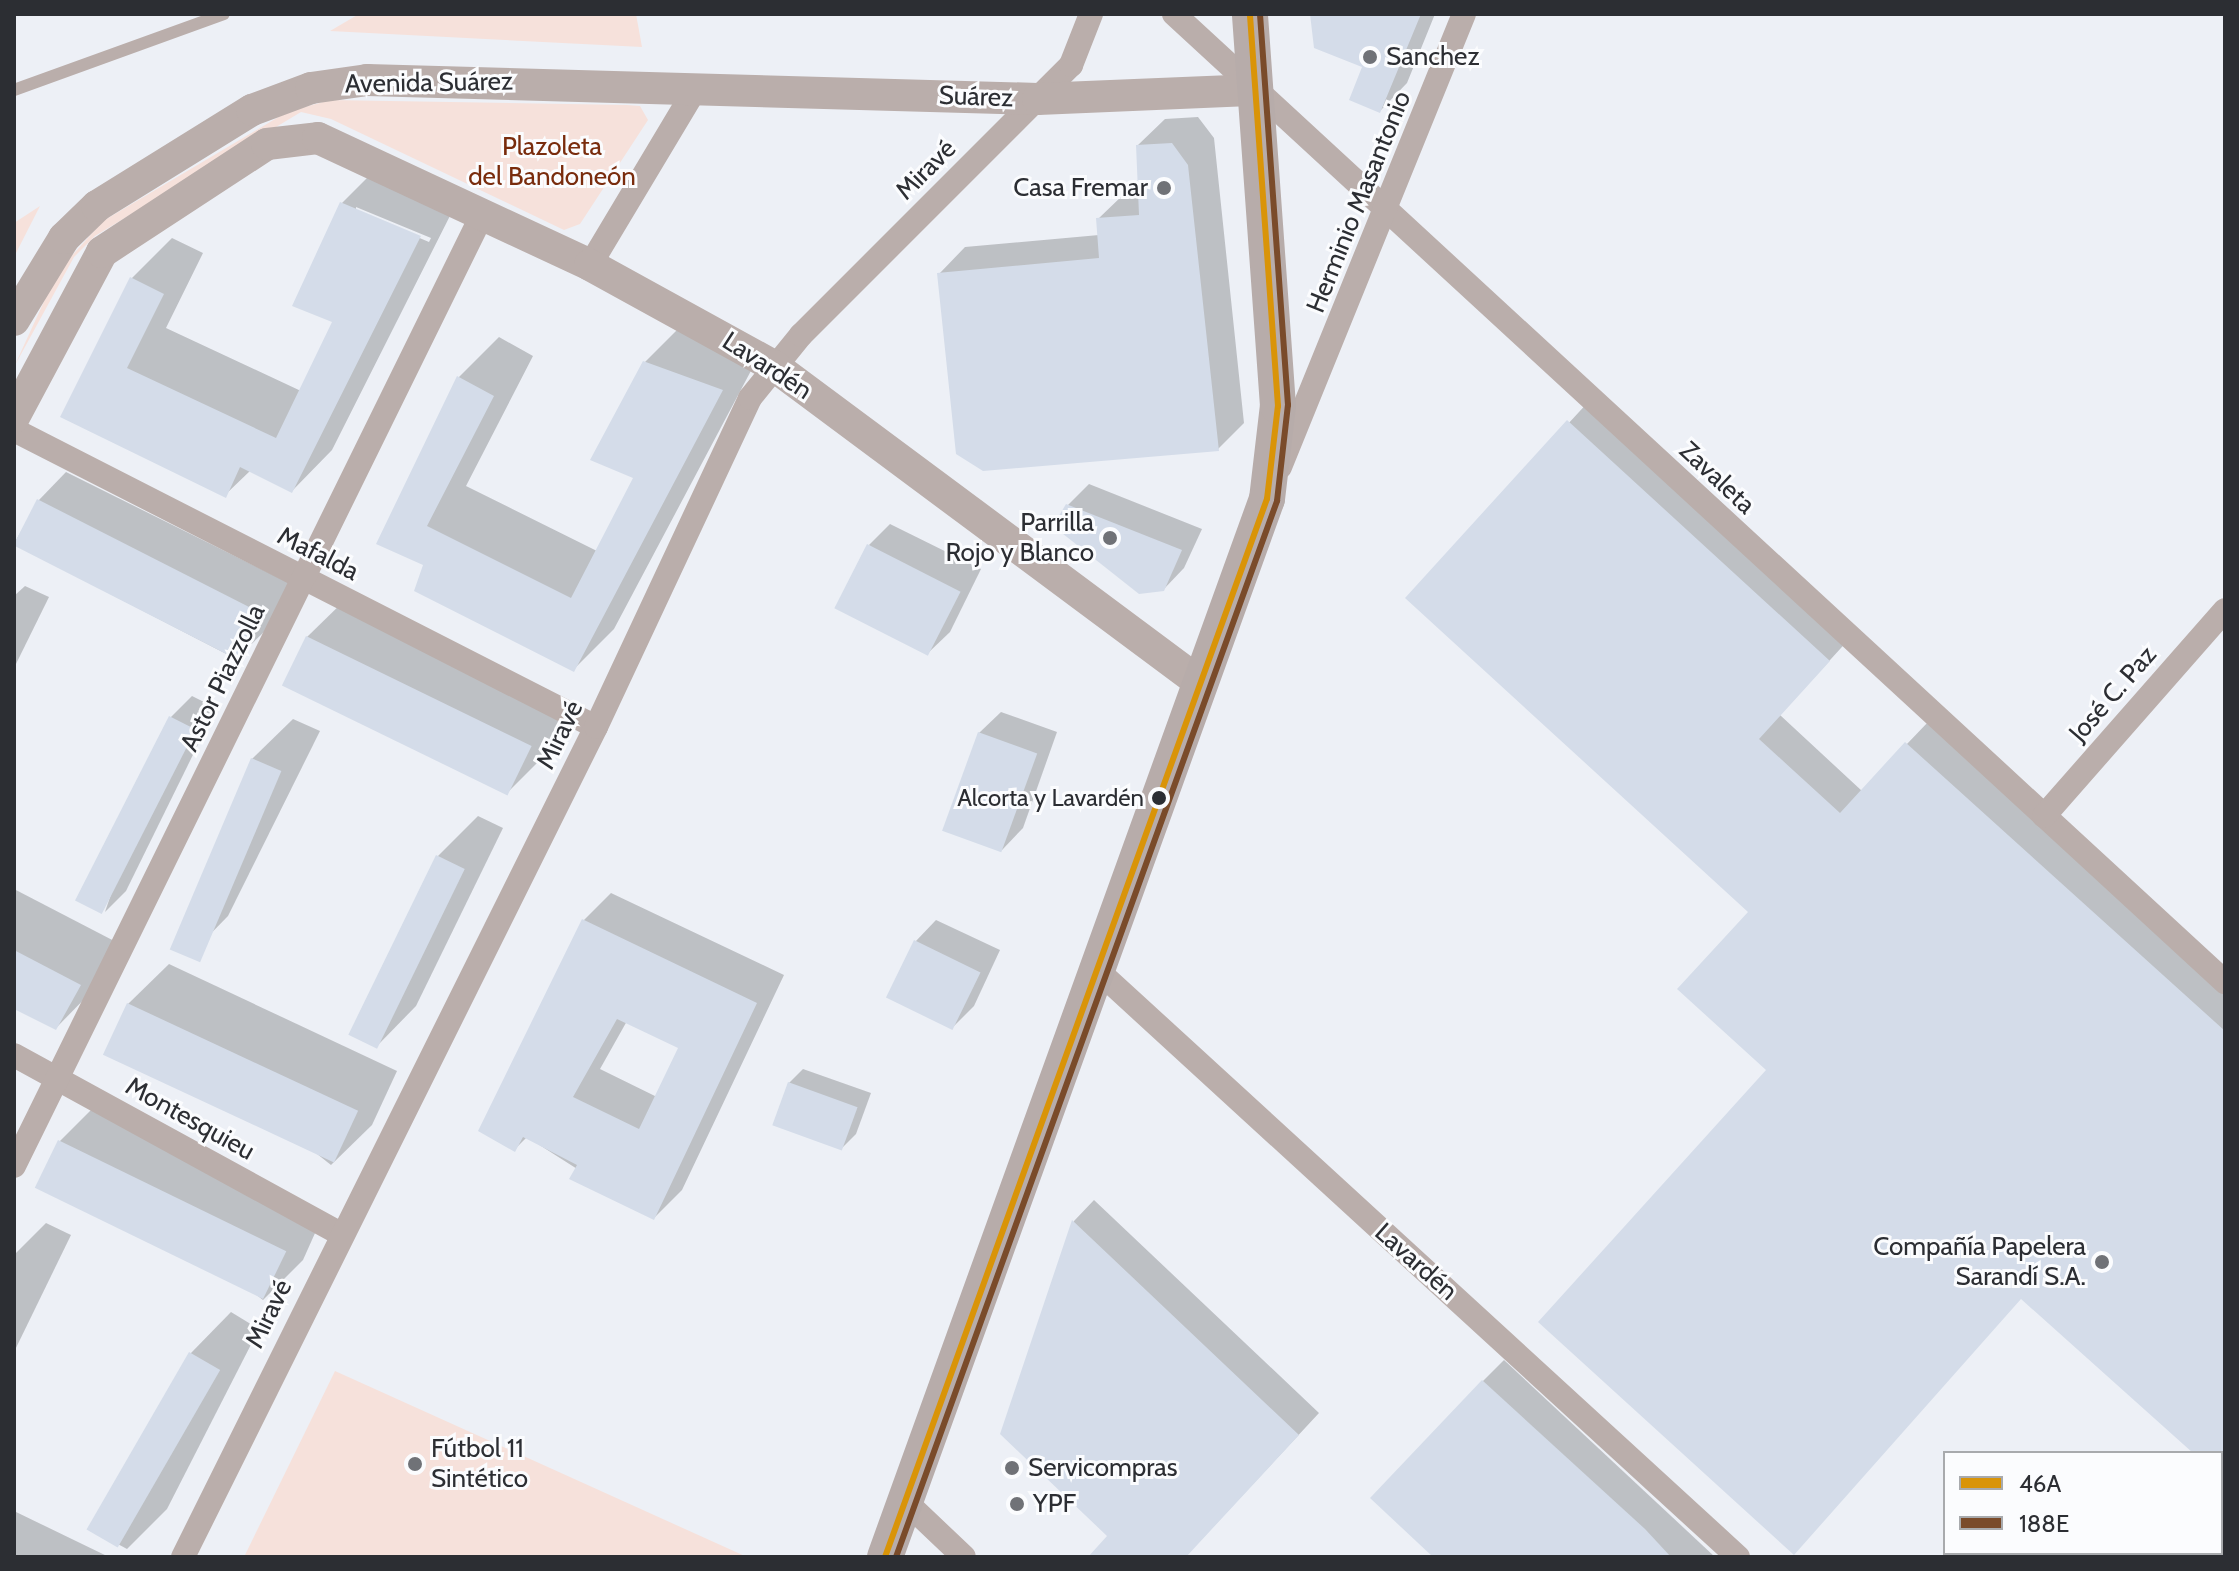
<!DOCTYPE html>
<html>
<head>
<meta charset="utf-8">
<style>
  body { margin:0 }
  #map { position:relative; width:2239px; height:1571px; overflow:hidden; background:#edf0f6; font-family:Cabin,sans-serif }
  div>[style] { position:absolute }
  .green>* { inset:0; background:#f6e1db }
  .shadow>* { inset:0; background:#0003 }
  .building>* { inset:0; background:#d4dce9; transform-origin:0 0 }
  .service>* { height:12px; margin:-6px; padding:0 6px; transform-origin:6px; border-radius:6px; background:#baaeab }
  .minor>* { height:24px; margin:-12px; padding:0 12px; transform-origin:12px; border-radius:12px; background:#baaeab }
  .tertiary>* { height:32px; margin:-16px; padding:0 16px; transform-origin:16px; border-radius:16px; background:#baaeab }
  .secondary>* { height:36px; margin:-18px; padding:0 18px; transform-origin:18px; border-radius:18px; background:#b7acaa }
  .bus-1>* { height:6px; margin:-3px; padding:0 3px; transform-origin:3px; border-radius:3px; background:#d99408 }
  .bus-2>* { height:6px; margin:-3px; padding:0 3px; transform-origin:3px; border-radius:3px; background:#7a4b2a }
  .dots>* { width:22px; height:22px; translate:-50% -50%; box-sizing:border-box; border:4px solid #fbfcfe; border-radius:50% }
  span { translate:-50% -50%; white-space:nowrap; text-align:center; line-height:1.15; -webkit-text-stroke:6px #fbfcfe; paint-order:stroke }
  .bus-label { font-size:24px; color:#2c2e33 }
  .right { translate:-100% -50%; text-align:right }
  .poi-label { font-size:26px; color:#2c2e33 }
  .left { translate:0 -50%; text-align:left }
  .street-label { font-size:26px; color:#2c2e33 }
  .park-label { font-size:26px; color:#792c0d }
  .frame { position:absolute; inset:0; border:16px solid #2c2e33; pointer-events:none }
  .legend { position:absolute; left:1943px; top:1451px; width:280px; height:104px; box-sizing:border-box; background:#fbfcfe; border:2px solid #a8aaad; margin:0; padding:10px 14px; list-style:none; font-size:24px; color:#2c2e33 }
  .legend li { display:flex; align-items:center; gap:16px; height:40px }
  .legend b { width:40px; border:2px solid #a8aaad }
</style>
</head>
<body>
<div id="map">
  <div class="green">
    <div style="clip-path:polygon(359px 14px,636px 14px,642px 47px,330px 31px)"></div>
    <div style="clip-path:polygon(330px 100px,627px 105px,640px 106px,648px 120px,580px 224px,564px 230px,331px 119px,301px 112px,95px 236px,74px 257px,14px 367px,58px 271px,103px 221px,287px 112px)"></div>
    <div style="clip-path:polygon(40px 206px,14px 257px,14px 223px)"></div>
    <div style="clip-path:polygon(335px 1371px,747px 1557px,244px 1557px)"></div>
  </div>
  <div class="shadow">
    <div style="clip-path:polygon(1312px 14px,1435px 14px,1407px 83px,1380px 111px,1365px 66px)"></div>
    <div style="clip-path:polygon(1198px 117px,1214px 138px,1244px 423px,1218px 449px,939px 274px,965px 247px,1099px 235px,1098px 219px,1125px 193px,1140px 191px,1138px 145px,1165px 119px)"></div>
    <div style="clip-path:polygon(evenodd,382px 163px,460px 196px,332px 450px,292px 491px,251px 470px,225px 495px,62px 416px,132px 278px,172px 238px,203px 253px,166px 328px,301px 391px,335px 321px,342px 203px,382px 163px,356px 207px,431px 238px,429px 242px,356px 211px,356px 207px)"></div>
    <div style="clip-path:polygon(685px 322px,762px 350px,614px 629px,574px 669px,426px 564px,379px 543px,459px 377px,499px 337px,533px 356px,466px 486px,597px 551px,636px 477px,645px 362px)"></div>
    <div style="clip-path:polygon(1591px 399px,1851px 637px,1780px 715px,1862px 791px,1929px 721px,2225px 989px,2225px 1557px,2112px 1557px,2221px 1553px,2221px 1453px,2196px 1453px,1769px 1070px,1751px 912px,1408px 597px)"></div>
    <div style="clip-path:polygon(66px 472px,291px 584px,265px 631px,236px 659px,14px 544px,38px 501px)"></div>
    <div style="clip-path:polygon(1089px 484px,1202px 529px,1184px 568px,1163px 590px,1068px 505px)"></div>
    <div style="clip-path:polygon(890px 524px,981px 569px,950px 632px,928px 653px,869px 545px)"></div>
    <div style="clip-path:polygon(25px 586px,49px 597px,14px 668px,14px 596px)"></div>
    <div style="clip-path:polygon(348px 597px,571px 704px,547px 753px,507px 793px,307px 637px)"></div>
    <div style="clip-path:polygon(192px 696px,216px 708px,126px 891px,105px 912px,171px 717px)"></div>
    <div style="clip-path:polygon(1001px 712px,1057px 732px,1023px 828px,1002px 850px,979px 733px)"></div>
    <div style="clip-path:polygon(293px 719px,320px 731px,228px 916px,188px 957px,252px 759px)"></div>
    <div style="clip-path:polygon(478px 816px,503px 828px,416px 1006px,376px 1047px,438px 856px)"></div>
    <div style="clip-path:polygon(14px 889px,120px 944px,96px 987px,56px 1028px,14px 1007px)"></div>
    <div style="clip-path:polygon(evenodd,611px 893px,784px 975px,682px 1190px,654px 1218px,527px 1137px,514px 1150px,583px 921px,611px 893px,627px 1021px,680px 1048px,657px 1097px,600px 1069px,627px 1021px)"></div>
    <div style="clip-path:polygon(936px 920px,1000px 950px,974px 1006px,953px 1027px,915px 942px)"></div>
    <div style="clip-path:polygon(169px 964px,397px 1071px,372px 1125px,331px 1165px,128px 1004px)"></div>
    <div style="clip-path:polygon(803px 1069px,871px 1093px,856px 1134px,842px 1148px,789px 1083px)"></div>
    <div style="clip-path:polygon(100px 1101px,324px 1213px,303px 1260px,263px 1300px,59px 1142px)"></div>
    <div style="clip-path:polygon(1094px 1200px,1319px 1413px,1185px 1557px,1091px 1557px,1110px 1536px,1002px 1434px,1074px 1221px)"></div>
    <div style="clip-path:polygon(46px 1223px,71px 1235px,14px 1352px,14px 1255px)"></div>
    <div style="clip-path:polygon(231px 1312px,259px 1329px,167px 1509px,127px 1549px,101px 1535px,191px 1353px)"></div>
    <div style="clip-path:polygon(1504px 1360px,1715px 1557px,1436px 1557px,1483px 1381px)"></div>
    <div style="clip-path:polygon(14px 1511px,109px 1557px,14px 1557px)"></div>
  </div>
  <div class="building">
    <div style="clip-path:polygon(1310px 14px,1421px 14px,1380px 113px,1349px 100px,1362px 67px,1314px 48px)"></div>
    <div style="clip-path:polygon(1172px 143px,1188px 165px,1219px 451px,983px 471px,956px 454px,937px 273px,1099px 258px,1096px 218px,1139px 215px,1136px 145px)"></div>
    <div style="clip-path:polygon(340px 202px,421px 236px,292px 493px,240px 467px,226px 498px,60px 417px,130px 277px,164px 294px,127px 368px,276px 438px,332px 322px,292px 306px)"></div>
    <div style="clip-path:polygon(643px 361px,723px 390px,574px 672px,414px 591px,423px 565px,376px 544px,457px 376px,494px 396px,427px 526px,571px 598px,633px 478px,590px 460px)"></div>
    <div style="clip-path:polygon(1567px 420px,1830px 661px,1759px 739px,1840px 813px,1905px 742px,2225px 1031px,2225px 1453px,2193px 1453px,2021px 1299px,1794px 1555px,1538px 1322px,1766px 1070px,1677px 989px,1748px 912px,1405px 598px)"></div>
    <div style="left:37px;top:499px;width:254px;height:52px;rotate:27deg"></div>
    <div style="clip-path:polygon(1066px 504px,1182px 550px,1164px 591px,1139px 594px,1053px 526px)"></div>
    <div style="left:867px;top:544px;width:105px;height:72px;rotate:27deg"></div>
    <div style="left:306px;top:636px;width:251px;height:55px;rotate:26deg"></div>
    <div style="left:169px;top:716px;width:30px;height:207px;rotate:27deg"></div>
    <div style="left:978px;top:732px;width:63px;height:105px;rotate:20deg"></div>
    <div style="left:251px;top:758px;width:33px;height:208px;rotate:23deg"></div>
    <div style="left:436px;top:855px;width:32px;height:200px;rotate:26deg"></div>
    <div style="clip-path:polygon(evenodd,582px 919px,757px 1003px,654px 1220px,569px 1179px,577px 1165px,523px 1137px,515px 1152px,478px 1131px,582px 919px,617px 1019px,678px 1048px,639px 1129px,573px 1097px,617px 1019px)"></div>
    <div style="left:914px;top:940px;width:74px;height:64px;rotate:26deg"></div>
    <div style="clip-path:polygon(14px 950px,81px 985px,56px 1030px,14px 1009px)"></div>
    <div style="left:127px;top:1003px;width:255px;height:57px;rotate:25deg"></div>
    <div style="left:788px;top:1082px;width:74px;height:46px;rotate:20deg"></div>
    <div style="left:58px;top:1140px;width:254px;height:53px;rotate:26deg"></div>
    <div style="clip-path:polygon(1072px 1220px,1299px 1435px,1186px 1557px,1088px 1557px,1107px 1536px,1000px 1434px)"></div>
    <div style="left:189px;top:1352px;width:36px;height:205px;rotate:30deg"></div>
    <div style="clip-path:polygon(1482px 1380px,1645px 1529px,1671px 1557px,1433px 1557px,1370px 1498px)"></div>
  </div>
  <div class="service">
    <div style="left:14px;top:90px;width:223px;rotate:-19.9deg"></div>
  </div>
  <div class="minor">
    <div style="left:1174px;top:14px;width:1429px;rotate:42.65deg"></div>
    <div style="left:590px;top:265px;width:206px;rotate:-59.1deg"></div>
    <div style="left:14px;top:430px;width:653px;rotate:27.04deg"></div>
    <div style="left:1280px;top:467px;width:489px;rotate:-67.9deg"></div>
    <div style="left:2044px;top:816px;width:274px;rotate:-48.7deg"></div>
    <div style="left:1095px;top:968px;width:872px;rotate:42.49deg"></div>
    <div style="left:14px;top:1055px;width:371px;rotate:28.7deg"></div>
    <div style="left:14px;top:1166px;width:1062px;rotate:-63.8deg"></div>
    <div style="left:905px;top:1501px;width:81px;rotate:43.5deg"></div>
    <div style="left:183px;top:1557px;width:927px;rotate:-63.55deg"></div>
    <div style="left:596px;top:727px;width:363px;rotate:-64.9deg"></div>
    <div style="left:750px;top:398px;width:81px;rotate:-51deg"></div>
    <div style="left:801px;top:335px;width:382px;rotate:-45deg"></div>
    <div style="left:1071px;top:65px;width:55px;rotate:-68.6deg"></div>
  </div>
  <div class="tertiary">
    <div style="left:14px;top:320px;width:96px;rotate:-58.6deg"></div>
    <div style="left:64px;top:238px;width:46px;rotate:-44.1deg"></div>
    <div style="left:97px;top:206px;width:182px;rotate:-31.8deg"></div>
    <div style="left:252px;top:110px;width:63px;rotate:-20.4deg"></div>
    <div style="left:311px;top:88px;width:57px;rotate:-8.1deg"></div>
    <div style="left:367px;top:80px;width:671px;rotate:1.62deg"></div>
    <div style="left:1038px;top:99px;width:218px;rotate:-2.4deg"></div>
    <div style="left:14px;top:417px;width:187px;rotate:-61.9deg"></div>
    <div style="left:102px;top:252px;width:197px;rotate:-33.2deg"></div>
    <div style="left:267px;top:144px;width:51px;rotate:-6.7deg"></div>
    <div style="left:318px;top:138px;width:300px;rotate:25deg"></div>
    <div style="left:590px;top:265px;width:210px;rotate:28.8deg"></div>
    <div style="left:774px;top:366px;width:530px;rotate:36.63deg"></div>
  </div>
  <div class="secondary">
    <div style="left:885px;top:1557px;width:1125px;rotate:-70.15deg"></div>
    <div style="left:1267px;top:499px;width:94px;rotate:-83.3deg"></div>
    <div style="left:1278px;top:406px;width:393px;rotate:-94.1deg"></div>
  </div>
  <div class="bus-1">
    <div style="left:885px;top:1557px;width:1125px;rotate:-70.15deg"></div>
    <div style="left:1267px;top:499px;width:94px;rotate:-83.3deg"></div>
    <div style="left:1278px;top:406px;width:393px;rotate:-94.1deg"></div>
  </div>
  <div class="bus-2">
    <div style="left:896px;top:1557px;width:1123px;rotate:-70.16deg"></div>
    <div style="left:1277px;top:501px;width:97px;rotate:-83.5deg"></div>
    <div style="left:1288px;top:405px;width:392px;rotate:-94.1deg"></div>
  </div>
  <div class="dots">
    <div style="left:1370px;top:57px;background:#707277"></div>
    <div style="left:1164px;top:188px;background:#707277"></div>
    <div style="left:1110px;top:538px;background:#707277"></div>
    <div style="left:1159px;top:798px;background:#2c2e33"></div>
    <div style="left:2102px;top:1262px;background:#707277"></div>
    <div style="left:415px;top:1464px;background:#707277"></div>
    <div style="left:1012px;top:1468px;background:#707277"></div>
    <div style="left:1017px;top:1504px;background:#707277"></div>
  </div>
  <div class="bus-label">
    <span class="right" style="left:1144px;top:798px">Alcorta y Lavardén</span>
  </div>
  <div class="poi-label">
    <span class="left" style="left:1386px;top:57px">Sanchez</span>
    <span class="right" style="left:1148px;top:188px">Casa Fremar</span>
    <span class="right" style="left:1094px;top:538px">Parrilla<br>Rojo y Blanco</span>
    <span class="right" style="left:2086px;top:1262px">Compañía Papelera<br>Sarandí S.A.</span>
    <span class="left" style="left:431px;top:1464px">Fútbol 11<br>Sintético</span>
    <span class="left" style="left:1028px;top:1468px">Servicompras</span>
    <span class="left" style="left:1033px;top:1504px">YPF</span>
  </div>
  <div class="street-label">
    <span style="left:429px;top:83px;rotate:-1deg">Avenida Suárez</span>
    <span style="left:976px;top:97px;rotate:2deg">Suárez</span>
    <span style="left:926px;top:170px;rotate:-45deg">Miravé</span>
    <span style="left:1359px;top:202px;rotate:-68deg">Herminio Masantonio</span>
    <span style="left:767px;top:366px;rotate:33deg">Lavardén</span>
    <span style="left:1717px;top:478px;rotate:43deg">Zavaleta</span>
    <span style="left:318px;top:554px;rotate:27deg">Mafalda</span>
    <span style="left:223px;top:678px;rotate:-64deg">Astor Piazzolla</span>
    <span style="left:2113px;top:694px;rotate:-49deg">José C. Paz</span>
    <span style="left:560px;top:735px;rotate:-64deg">Miravé</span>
    <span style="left:190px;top:1119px;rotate:29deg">Montesquieu</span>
    <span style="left:1416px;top:1262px;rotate:42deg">Lavardén</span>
    <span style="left:269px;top:1314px;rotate:-64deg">Miravé</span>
  </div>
  <div class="park-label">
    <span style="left:552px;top:162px">Plazoleta<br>del Bandoneón</span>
  </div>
  <div class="frame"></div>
  <ul class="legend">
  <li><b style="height:10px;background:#d99408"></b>46A</li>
  <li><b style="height:10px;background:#7a4b2a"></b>188E</li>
  </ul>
</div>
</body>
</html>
